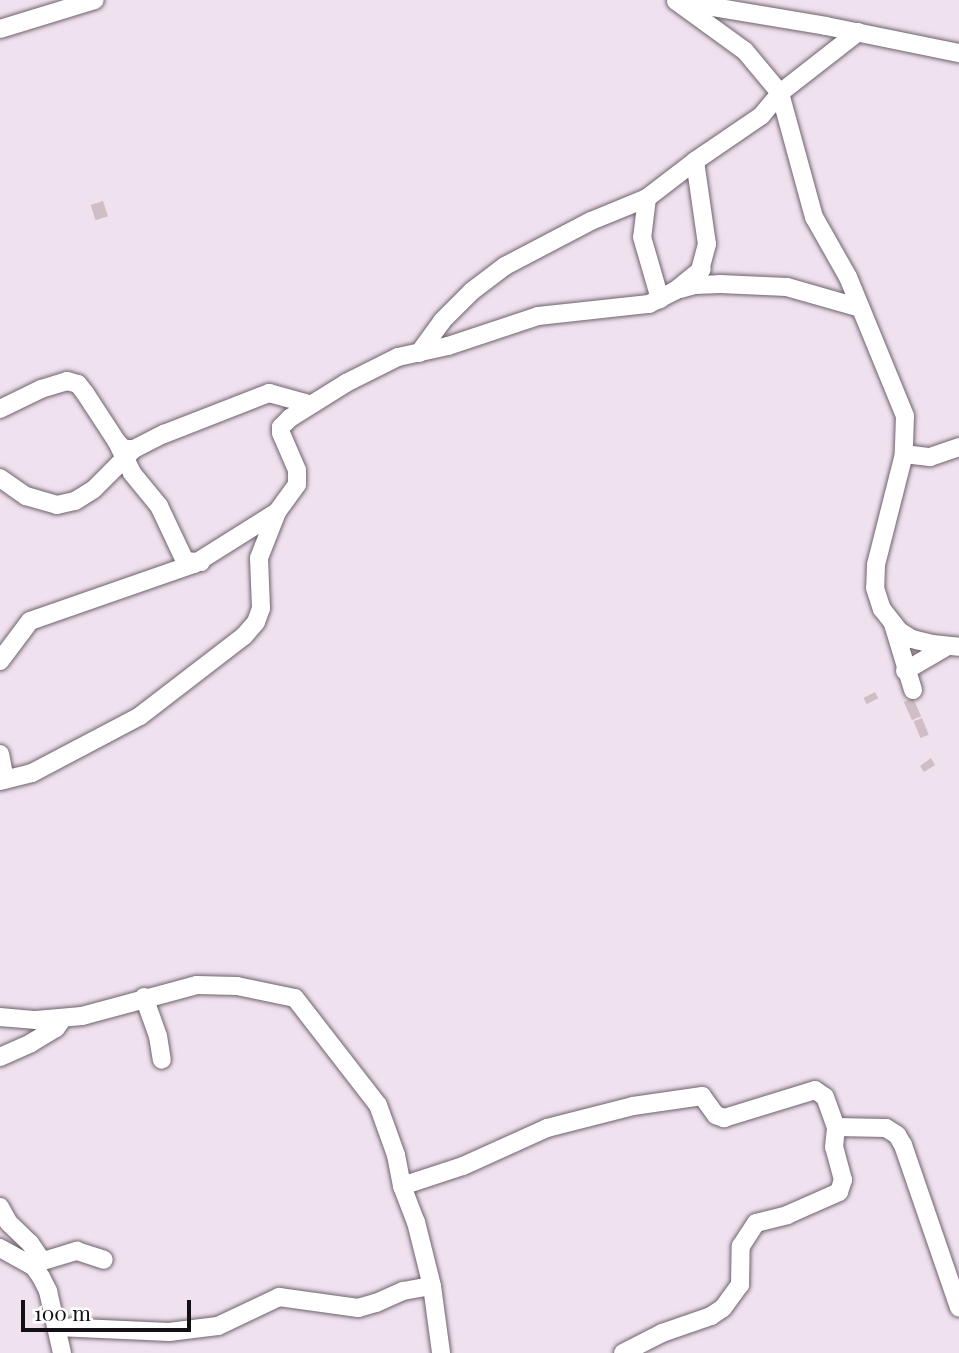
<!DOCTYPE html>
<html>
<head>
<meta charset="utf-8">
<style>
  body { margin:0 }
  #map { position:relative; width:959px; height:1353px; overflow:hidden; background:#efe1ee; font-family:"Playfair Display",serif }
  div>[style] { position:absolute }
  .building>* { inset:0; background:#d1bec5; transform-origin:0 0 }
  .roads { filter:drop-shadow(0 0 2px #6e626d) drop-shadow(0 0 2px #6e626d) }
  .minor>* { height:18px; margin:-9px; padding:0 9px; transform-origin:9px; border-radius:9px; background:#fff }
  span { translate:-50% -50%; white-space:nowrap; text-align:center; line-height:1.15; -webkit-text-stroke:6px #fff; paint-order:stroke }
  .scale { position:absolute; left:21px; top:1300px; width:170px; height:32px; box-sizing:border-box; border:4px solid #140f14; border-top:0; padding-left:9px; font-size:21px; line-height:24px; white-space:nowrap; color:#140f14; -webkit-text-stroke:5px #fff; paint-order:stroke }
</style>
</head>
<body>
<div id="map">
  <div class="building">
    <div style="left:103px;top:201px;width:16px;height:13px;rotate:72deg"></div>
    <div style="left:875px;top:692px;width:7px;height:13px;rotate:63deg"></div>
    <div style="left:913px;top:698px;width:20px;height:10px;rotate:66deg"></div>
    <div style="left:922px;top:718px;width:18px;height:9px;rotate:68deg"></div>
    <div style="clip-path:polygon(931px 758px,935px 765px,924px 772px,920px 766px)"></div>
  </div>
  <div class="roads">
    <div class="minor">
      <div style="left:676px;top:1px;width:85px;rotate:35.9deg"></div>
      <div style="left:745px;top:51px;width:55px;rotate:50.2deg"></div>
      <div style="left:780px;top:93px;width:129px;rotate:74.7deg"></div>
      <div style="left:814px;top:217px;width:69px;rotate:60.5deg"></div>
      <div style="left:848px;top:277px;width:150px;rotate:67.7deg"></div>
      <div style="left:905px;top:416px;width:38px;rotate:92deg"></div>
      <div style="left:904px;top:454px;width:114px;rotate:104.2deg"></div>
      <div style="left:876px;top:565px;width:23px;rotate:92deg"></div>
      <div style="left:875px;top:588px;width:22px;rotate:72deg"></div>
      <div style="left:882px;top:609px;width:28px;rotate:52deg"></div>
      <div style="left:899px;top:631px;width:15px;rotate:32deg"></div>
      <div style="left:912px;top:639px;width:21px;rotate:14deg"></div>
      <div style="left:932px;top:644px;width:27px;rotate:6deg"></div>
      <div style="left:677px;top:1px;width:151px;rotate:9.5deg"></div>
      <div style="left:826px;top:26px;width:136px;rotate:11.5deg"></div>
      <div style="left:0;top:29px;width:99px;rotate:-17deg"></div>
      <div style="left:695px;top:161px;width:84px;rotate:81.8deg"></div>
      <div style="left:707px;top:244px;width:34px;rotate:105deg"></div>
      <div style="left:647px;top:198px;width:39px;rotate:97deg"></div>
      <div style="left:642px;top:237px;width:65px;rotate:73.8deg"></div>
      <div style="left:680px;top:289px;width:16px;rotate:-15deg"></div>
      <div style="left:695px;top:285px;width:25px;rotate:-2deg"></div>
      <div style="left:720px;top:284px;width:67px;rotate:2.6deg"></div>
      <div style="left:787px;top:287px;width:76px;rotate:16deg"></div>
      <div style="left:419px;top:353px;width:39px;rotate:-54deg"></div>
      <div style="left:442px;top:321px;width:42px;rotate:-45deg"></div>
      <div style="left:472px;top:291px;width:41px;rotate:-37.1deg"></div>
      <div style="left:505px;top:266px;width:97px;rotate:-27.6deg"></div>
      <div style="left:591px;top:221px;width:61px;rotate:-22.3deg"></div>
      <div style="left:647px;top:198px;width:61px;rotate:-37.6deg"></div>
      <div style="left:695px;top:161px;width:80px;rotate:-34.3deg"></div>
      <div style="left:761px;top:116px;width:30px;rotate:-50deg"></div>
      <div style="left:780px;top:93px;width:99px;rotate:-38deg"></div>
      <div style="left:0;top:409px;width:46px;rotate:-26deg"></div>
      <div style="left:41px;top:389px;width:27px;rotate:-17deg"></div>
      <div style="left:67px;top:381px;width:11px;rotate:15deg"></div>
      <div style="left:78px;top:384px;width:11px;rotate:52deg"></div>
      <div style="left:85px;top:393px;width:59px;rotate:56.9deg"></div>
      <div style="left:117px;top:442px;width:10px;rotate:45deg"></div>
      <div style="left:124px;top:449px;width:10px"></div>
      <div style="left:134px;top:449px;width:34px;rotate:-27deg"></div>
      <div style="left:164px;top:434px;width:113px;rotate:-21.3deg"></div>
      <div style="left:269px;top:393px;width:41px;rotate:15.4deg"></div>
      <div style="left:117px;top:442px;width:34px;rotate:64deg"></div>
      <div style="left:132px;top:473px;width:43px;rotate:50.7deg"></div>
      <div style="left:159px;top:506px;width:61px;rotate:64.7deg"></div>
      <div style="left:185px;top:561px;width:16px;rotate:4deg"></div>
      <div style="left:904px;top:454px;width:26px;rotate:7deg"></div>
      <div style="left:930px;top:457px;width:31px;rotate:-19deg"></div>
      <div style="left:0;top:478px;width:32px;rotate:35deg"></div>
      <div style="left:26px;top:496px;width:32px;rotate:16deg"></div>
      <div style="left:57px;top:505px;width:18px;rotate:-13deg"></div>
      <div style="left:75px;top:501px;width:22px;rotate:-32deg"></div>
      <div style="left:94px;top:489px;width:52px;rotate:-45deg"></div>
      <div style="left:893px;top:624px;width:69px;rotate:73.1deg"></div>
      <div style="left:0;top:661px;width:50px;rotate:-53.1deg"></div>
      <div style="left:30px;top:621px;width:174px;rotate:-19.2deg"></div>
      <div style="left:194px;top:564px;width:98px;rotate:-32.1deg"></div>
      <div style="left:905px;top:671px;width:48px;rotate:-30.3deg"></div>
      <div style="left:0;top:754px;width:26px;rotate:79deg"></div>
      <div style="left:0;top:781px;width:33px;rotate:-14deg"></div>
      <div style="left:32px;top:773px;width:122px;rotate:-27.8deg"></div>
      <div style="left:140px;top:716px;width:131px;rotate:-37.6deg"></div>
      <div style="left:244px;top:636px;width:18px;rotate:-49deg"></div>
      <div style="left:256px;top:622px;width:15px;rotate:-70deg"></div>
      <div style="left:261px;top:608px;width:50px;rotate:-92.3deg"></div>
      <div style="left:259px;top:558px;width:49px;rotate:-68.6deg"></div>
      <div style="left:277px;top:512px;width:34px;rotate:-54deg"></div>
      <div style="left:297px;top:484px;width:14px;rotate:-90deg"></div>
      <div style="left:297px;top:470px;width:40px;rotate:-113.4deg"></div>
      <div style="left:281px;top:433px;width:6px;rotate:-90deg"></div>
      <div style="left:281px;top:427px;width:13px;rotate:-45deg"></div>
      <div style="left:290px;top:418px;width:66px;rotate:-32deg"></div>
      <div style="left:346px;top:383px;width:58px;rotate:-26.6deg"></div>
      <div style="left:398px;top:357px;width:51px;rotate:-12.4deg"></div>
      <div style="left:448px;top:346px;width:95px;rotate:-18.4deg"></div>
      <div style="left:538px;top:316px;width:112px;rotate:-6.2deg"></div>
      <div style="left:649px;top:304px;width:30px;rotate:-27deg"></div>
      <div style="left:676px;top:290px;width:33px;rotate:-39deg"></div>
      <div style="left:144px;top:997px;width:41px;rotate:70.3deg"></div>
      <div style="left:158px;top:1036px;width:24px;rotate:81deg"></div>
      <div style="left:0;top:1017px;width:36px;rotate:5deg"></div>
      <div style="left:36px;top:1020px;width:46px;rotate:-5deg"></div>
      <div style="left:82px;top:1016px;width:119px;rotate:-15.1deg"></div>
      <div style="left:197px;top:985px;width:40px;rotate:1.4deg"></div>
      <div style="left:237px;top:986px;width:59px;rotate:11.7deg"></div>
      <div style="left:295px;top:998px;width:135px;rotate:52.2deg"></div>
      <div style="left:378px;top:1105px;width:53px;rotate:70.2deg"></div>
      <div style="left:396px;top:1155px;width:32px;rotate:79deg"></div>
      <div style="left:402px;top:1186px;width:39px;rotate:69deg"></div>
      <div style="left:416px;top:1222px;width:66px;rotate:76deg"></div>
      <div style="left:432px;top:1286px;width:68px;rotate:82.3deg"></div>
      <div style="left:0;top:1057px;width:34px;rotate:-24deg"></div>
      <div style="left:31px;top:1043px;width:29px;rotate:-31deg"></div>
      <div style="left:56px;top:1028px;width:12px;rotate:-55deg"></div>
      <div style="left:402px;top:1186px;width:64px;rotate:-18.2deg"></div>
      <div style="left:463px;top:1166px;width:92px;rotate:-24.3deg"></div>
      <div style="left:547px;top:1128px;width:89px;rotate:-14.3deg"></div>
      <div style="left:633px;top:1106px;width:70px;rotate:-8.2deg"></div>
      <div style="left:702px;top:1096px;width:24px;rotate:54deg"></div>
      <div style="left:716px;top:1115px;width:9px;rotate:21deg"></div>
      <div style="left:724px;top:1118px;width:95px;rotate:-17.1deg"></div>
      <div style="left:815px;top:1090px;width:12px;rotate:35deg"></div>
      <div style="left:825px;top:1097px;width:32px;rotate:70deg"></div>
      <div style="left:836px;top:1127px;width:50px;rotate:1.1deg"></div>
      <div style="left:886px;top:1128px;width:13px;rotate:32deg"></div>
      <div style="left:897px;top:1135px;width:12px;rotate:59deg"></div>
      <div style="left:903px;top:1145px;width:172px;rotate:71deg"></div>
      <div style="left:0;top:1207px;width:18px;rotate:61deg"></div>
      <div style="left:9px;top:1223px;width:29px;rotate:44deg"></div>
      <div style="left:30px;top:1243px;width:22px;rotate:56deg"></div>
      <div style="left:0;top:1248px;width:39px;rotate:29deg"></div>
      <div style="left:34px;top:1267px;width:12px;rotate:55deg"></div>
      <div style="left:41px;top:1277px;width:16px;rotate:63deg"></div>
      <div style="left:48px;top:1291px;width:64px;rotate:77.3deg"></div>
      <div style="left:34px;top:1267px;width:8px;rotate:-40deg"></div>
      <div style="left:40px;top:1262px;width:39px;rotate:-17deg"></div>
      <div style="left:77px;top:1251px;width:28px;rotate:18deg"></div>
      <div style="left:57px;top:1327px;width:112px;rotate:2.6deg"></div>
      <div style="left:169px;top:1332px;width:49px;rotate:-7deg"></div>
      <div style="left:218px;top:1326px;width:68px;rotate:-25.4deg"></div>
      <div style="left:279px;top:1297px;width:80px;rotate:7.9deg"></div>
      <div style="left:358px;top:1308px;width:19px;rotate:-16deg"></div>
      <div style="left:376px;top:1303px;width:30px;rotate:-24deg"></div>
      <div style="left:403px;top:1291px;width:29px;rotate:-10deg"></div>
      <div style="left:623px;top:1353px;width:44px;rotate:-27.1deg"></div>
      <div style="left:662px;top:1333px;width:52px;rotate:-19.1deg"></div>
      <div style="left:711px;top:1316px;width:14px;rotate:-34deg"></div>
      <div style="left:723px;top:1308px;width:29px;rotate:-54deg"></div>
      <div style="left:740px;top:1285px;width:39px;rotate:-89deg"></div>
      <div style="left:741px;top:1246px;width:27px;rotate:-57deg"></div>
      <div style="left:756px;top:1223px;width:32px;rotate:-14deg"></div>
      <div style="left:787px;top:1215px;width:57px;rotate:-23.9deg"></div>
      <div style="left:839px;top:1192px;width:13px;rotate:-72deg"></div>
      <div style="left:843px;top:1180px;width:34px;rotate:-105deg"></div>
      <div style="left:834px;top:1147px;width:20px;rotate:-84deg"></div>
    </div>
  </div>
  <div class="scale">100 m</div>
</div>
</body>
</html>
